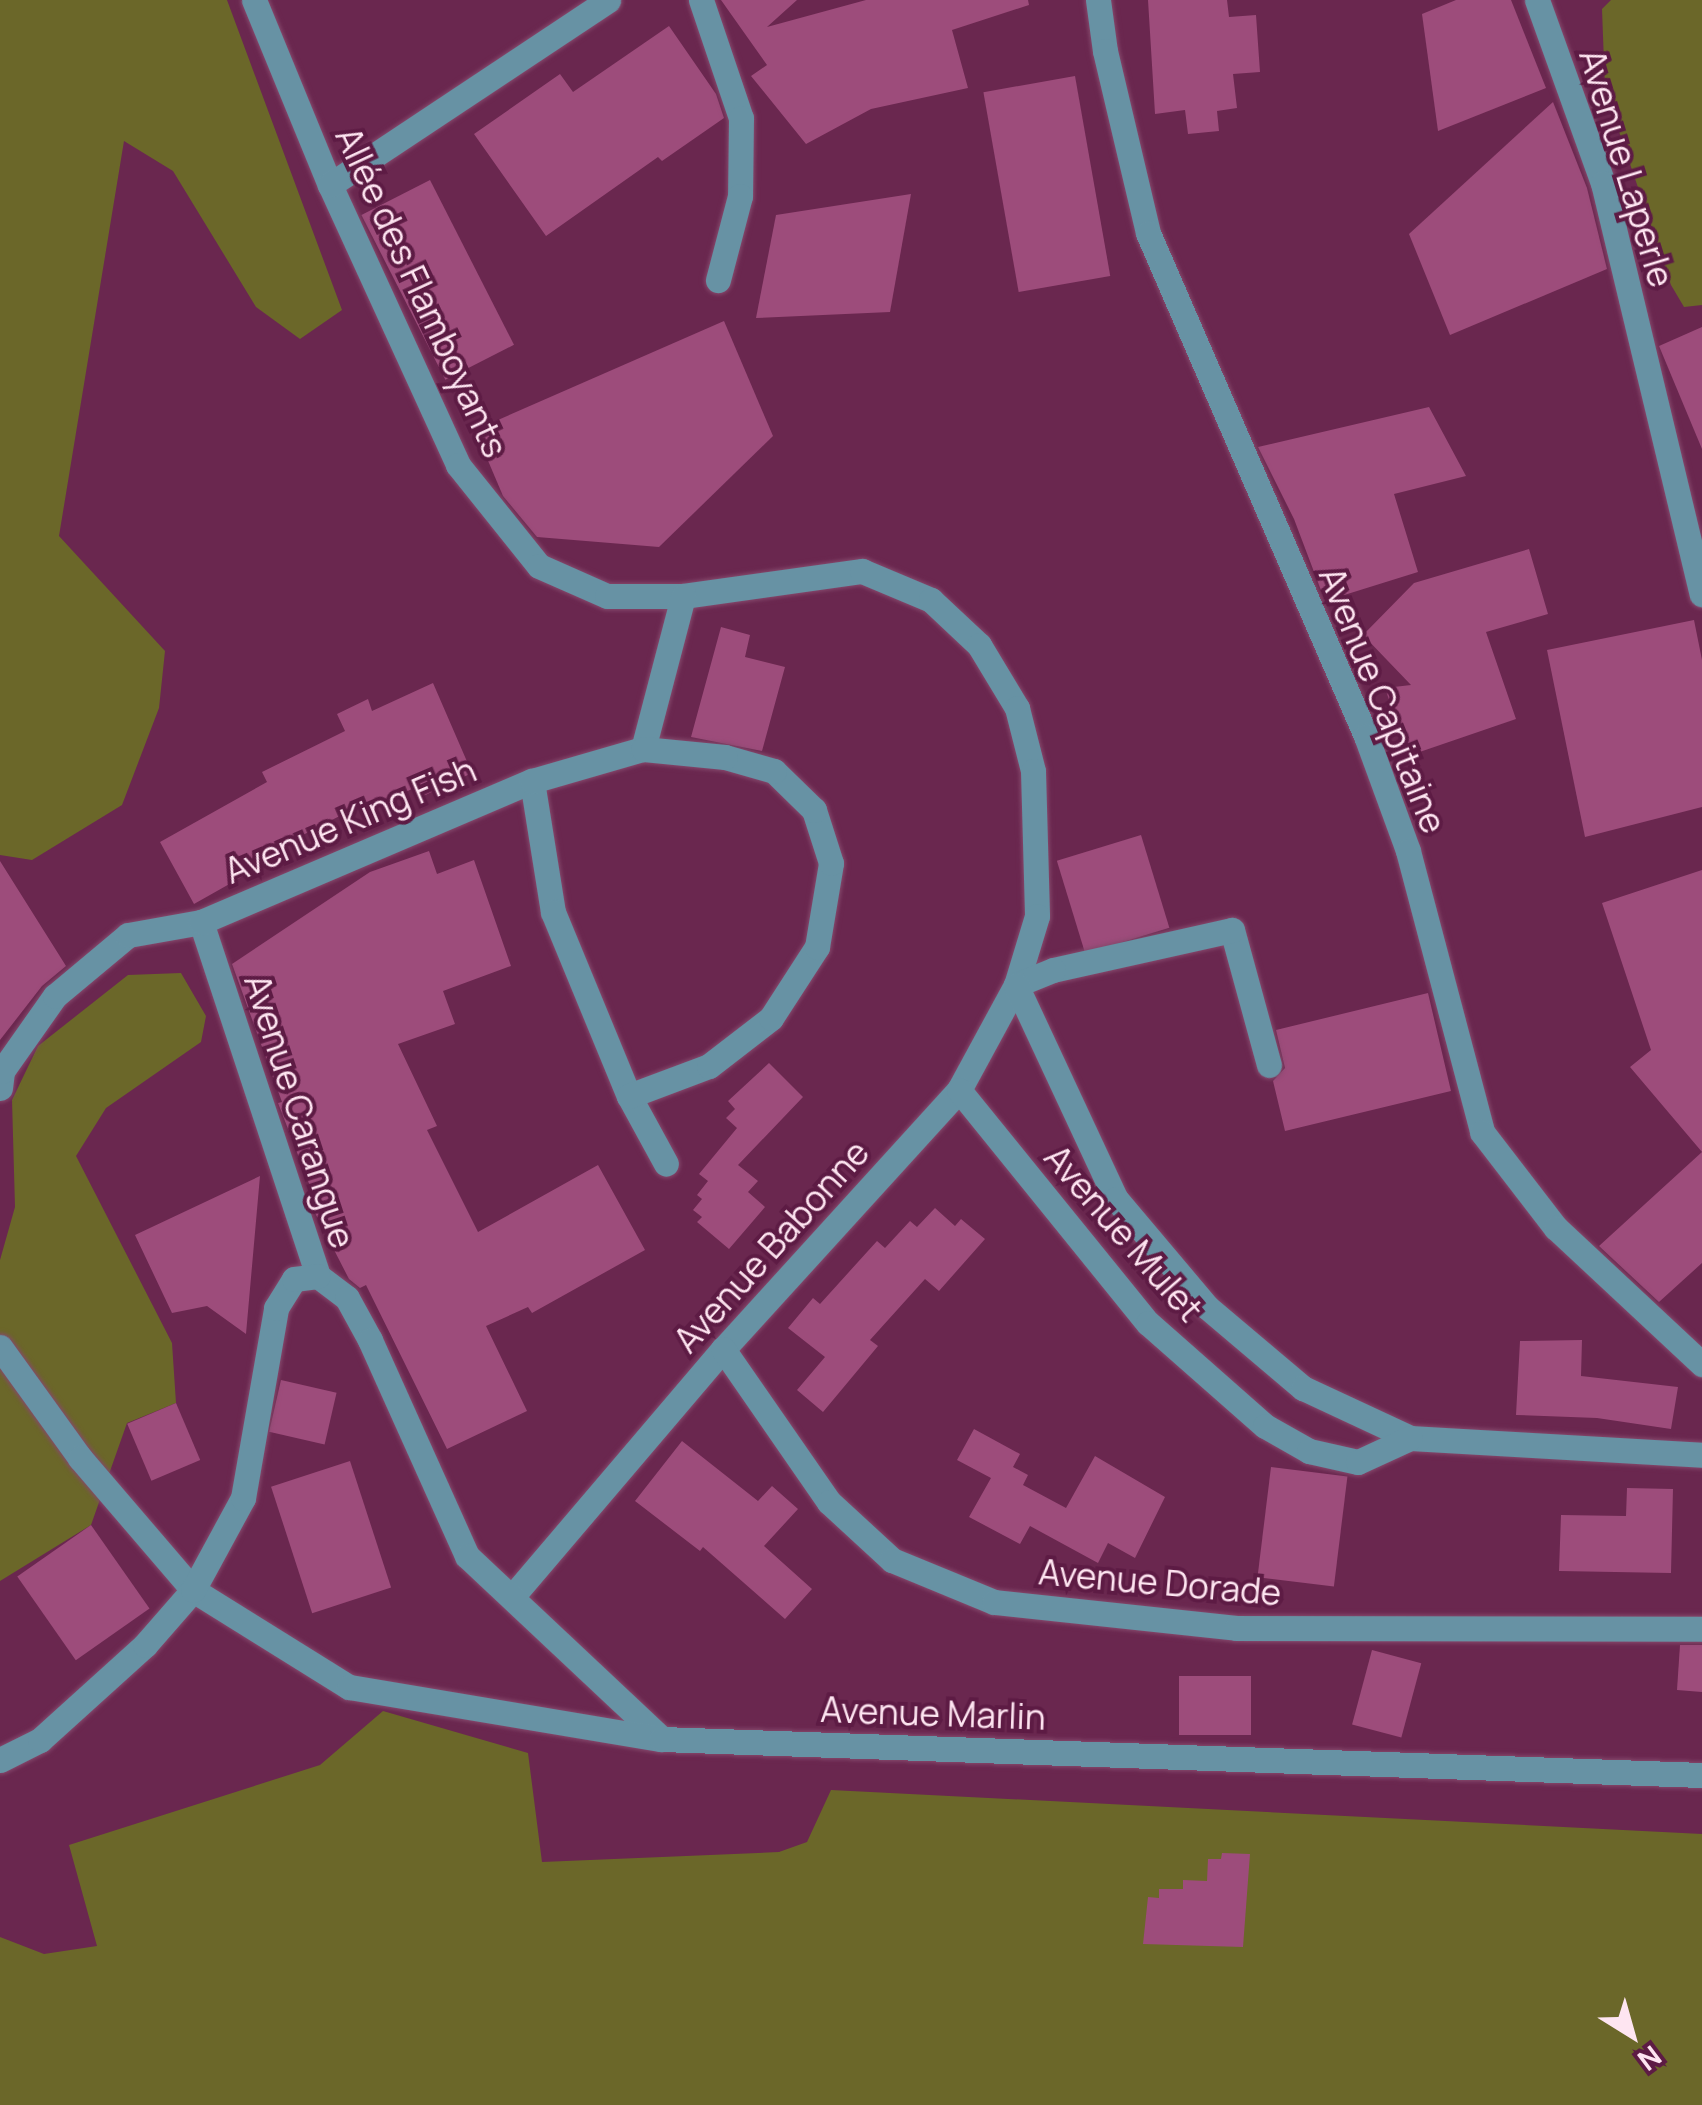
<!DOCTYPE html>
<html>
<head>
<meta charset="utf-8">
<style>
  body { margin:0 }
  #map { position:relative; width:1702px; height:2105px; overflow:hidden; background:#6a274f; font-family:Manrope,sans-serif }
  div>[style] { position:absolute }
  .green>* { inset:0; background:#6b6729 }
  .building>* { inset:0; background:#9d4c7b; transform-origin:0 0 }
  .roads { filter:drop-shadow(0 0 2px #85496c) drop-shadow(0 0 2px #85496c) }
  .minor>* { height:25px; margin:-12.5px; padding:0 12.5px; transform-origin:12.5px; border-radius:12.5px; background:#6792a4 }
  span { translate:-50% -50%; white-space:nowrap; text-align:center; line-height:1.15; -webkit-text-stroke:8px #5d1b44; paint-order:stroke }
  .street-label { font-size:35px; color:#fee5f1 }
  .north { position:absolute; left:1582px; top:1985px; width:100px; height:100px; -webkit-text-stroke:8px #5d1b44; paint-order:stroke; rotate:143deg; font-size:28px; font-weight:700; line-height:40px; text-align:center; color:#fee5f1 }
  .north::after { content:''; display:block; margin:auto; width:35px; height:45px; background:#fee5f1; clip-path:polygon(50% 0,100% 100%,50% 72%,0 100%) }
</style>
</head>
<body>
<div id="map">
  <div class="green">
    <div style="clip-path:polygon(0 0,227px 0,342px 310px,300px 339px,256px 307px,173px 171px,124px 141px,59px 536px,165px 651px,159px 708px,122px 805px,32px 860px,0 855px)"></div>
    <div style="clip-path:polygon(1611px 0,1702px 0,1702px 305px,1684px 307px,1671px 285px,1605px 90px,1602px 9px)"></div>
    <div style="clip-path:polygon(181px 973px,206px 1016px,201px 1042px,106px 1108px,76px 1156px,172px 1343px,176px 1403px,127px 1423px,91px 1525px,0 1581px,0 1260px,15px 1207px,12px 1100px,38px 1046px,128px 975px)"></div>
    <div style="clip-path:polygon(383px 1711px,528px 1753px,542px 1862px,779px 1852px,807px 1842px,831px 1790px,1702px 1834px,1702px 2105px,0 2105px,0 1937px,44px 1954px,97px 1946px,69px 1845px,320px 1765px)"></div>
  </div>
  <div class="building">
    <div style="clip-path:polygon(721px 0,797px 0,767px 27px,866px 0,1028px 0,1029px 5px,952px 30px,968px 88px,871px 109px,806px 144px,751px 76px,767px 65px)"></div>
    <div style="clip-path:polygon(1148px 0,1227px 0,1229px 17px,1256px 15px,1260px 72px,1233px 74px,1237px 108px,1217px 111px,1219px 131px,1188px 134px,1185px 110px,1155px 114px)"></div>
    <div style="clip-path:polygon(1456px 0,1511px 0,1546px 88px,1438px 131px,1422px 14px)"></div>
    <div style="clip-path:polygon(669px 26px,716px 94px,724px 118px,662px 161px,658px 157px,546px 236px,474px 134px,560px 74px,573px 92px)"></div>
    <div style="left:1075px;top:76px;width:203px;height:93px;rotate:80deg"></div>
    <div style="clip-path:polygon(1553px 102px,1587px 188px,1607px 269px,1450px 335px,1409px 234px)"></div>
    <div style="left:430px;top:180px;width:185px;height:77px;rotate:63deg"></div>
    <div style="clip-path:polygon(911px 194px,890px 312px,756px 318px,776px 215px)"></div>
    <div style="clip-path:polygon(724px 321px,773px 436px,659px 547px,537px 537px,503px 496px,475px 430px)"></div>
    <div style="clip-path:polygon(1702px 327px,1702px 449px,1659px 346px)"></div>
    <div style="clip-path:polygon(1429px 407px,1466px 476px,1394px 494px,1418px 572px,1325px 601px,1294px 519px,1258px 447px)"></div>
    <div style="clip-path:polygon(1529px 549px,1548px 614px,1486px 632px,1516px 719px,1408px 756px,1385px 688px,1411px 685px,1363px 635px,1414px 583px)"></div>
    <div style="clip-path:polygon(1694px 620px,1702px 660px,1702px 807px,1585px 837px,1547px 650px)"></div>
    <div style="clip-path:polygon(721px 627px,750px 635px,745px 657px,785px 667px,762px 751px,691px 737px)"></div>
    <div style="clip-path:polygon(433px 683px,472px 773px,419px 798px,414px 788px,362px 813px,359px 806px,268px 853px,272px 860px,194px 904px,160px 842px,267px 782px,262px 772px,345px 731px,337px 714px,368px 699px,372px 711px)"></div>
    <div style="left:1141px;top:835px;width:97px;height:88px;rotate:73deg"></div>
    <div style="clip-path:polygon(429px 851px,437px 874px,474px 860px,511px 966px,443px 991px,455px 1024px,398px 1044px,437px 1126px,427px 1130px,478px 1232px,598px 1165px,645px 1250px,532px 1313px,528px 1307px,486px 1326px,527px 1411px,447px 1449px,366px 1285px,360px 1288px,349px 1279px,312px 1207px,309px 1196px,313px 1194px,278px 1103px,282px 1102px,232px 964px,370px 872px)"></div>
    <div style="clip-path:polygon(0 861px,66px 966px,42px 986px,0 1040px)"></div>
    <div style="clip-path:polygon(1702px 870px,1702px 1263px,1659px 1302px,1599px 1246px,1702px 1152px,1630px 1067px,1651px 1050px,1602px 903px)"></div>
    <div style="clip-path:polygon(1428px 993px,1451px 1091px,1285px 1131px,1273px 1081px,1285px 1068px,1276px 1030px)"></div>
    <div style="clip-path:polygon(769px 1063px,803px 1097px,738px 1165px,758px 1181px,748px 1192px,765px 1207px,729px 1249px,697px 1222px,702px 1217px,693px 1210px,702px 1199px,697px 1195px,708px 1181px,699px 1174px,737px 1128px,726px 1118px,735px 1109px,728px 1101px)"></div>
    <div style="clip-path:polygon(260px 1176px,246px 1334px,207px 1306px,172px 1313px,135px 1235px)"></div>
    <div style="clip-path:polygon(935px 1208px,955px 1226px,961px 1219px,985px 1239px,939px 1291px,925px 1279px,870px 1340px,878px 1346px,823px 1412px,797px 1390px,825px 1357px,788px 1328px,813px 1298px,820px 1304px,877px 1241px,885px 1248px,910px 1221px,917px 1227px)"></div>
    <div style="clip-path:polygon(1582px 1340px,1581px 1376px,1678px 1387px,1671px 1429px,1597px 1418px,1516px 1415px,1520px 1341px)"></div>
    <div style="left:281px;top:1380px;width:57px;height:53px;rotate:13deg"></div>
    <div style="left:176px;top:1403px;width:62px;height:53px;rotate:67deg"></div>
    <div style="clip-path:polygon(974px 1429px,1020px 1454px,1013px 1467px,1028px 1475px,1023px 1485px,1066px 1508px,1095px 1456px,1165px 1497px,1135px 1558px,1108px 1543px,1098px 1563px,1030px 1526px,1020px 1544px,969px 1517px,991px 1478px,957px 1460px)"></div>
    <div style="clip-path:polygon(682px 1441px,758px 1501px,772px 1486px,798px 1509px,764px 1546px,812px 1589px,785px 1619px,703px 1547px,700px 1551px,635px 1501px)"></div>
    <div style="left:350px;top:1461px;width:133px;height:83px;rotate:72deg"></div>
    <div style="left:1271px;top:1467px;width:77px;height:111px;rotate:7deg"></div>
    <div style="clip-path:polygon(1627px 1488px,1673px 1489px,1671px 1573px,1559px 1571px,1561px 1515px,1626px 1516px)"></div>
    <div style="left:91px;top:1525px;width:102px;height:90px;rotate:55deg"></div>
    <div style="clip-path:polygon(1680px 1645px,1702px 1645px,1702px 1692px,1677px 1690px)"></div>
    <div style="left:1372px;top:1650px;width:51px;height:77px;rotate:15deg"></div>
    <div style="left:1179px;top:1676px;width:72px;height:59px"></div>
    <div style="clip-path:polygon(1222px 1853px,1250px 1854px,1243px 1947px,1143px 1944px,1148px 1897px,1159px 1898px,1159px 1889px,1183px 1889px,1183px 1880px,1207px 1881px,1208px 1859px,1221px 1859px)"></div>
  </div>
  <div class="roads">
    <div class="minor">
      <div style="left:254px;top:0;width:200px;rotate:67.7deg"></div>
      <div style="left:330px;top:185px;width:308px;rotate:65.4deg"></div>
      <div style="left:458px;top:465px;width:129px;rotate:51.3deg"></div>
      <div style="left:539px;top:566px;width:74px;rotate:23.8deg"></div>
      <div style="left:607px;top:596px;width:76px"></div>
      <div style="left:683px;top:596px;width:181px;rotate:-8deg"></div>
      <div style="left:862px;top:571px;width:75px;rotate:22.8deg"></div>
      <div style="left:931px;top:600px;width:66px;rotate:43.2deg"></div>
      <div style="left:979px;top:645px;width:74px;rotate:58.9deg"></div>
      <div style="left:1017px;top:708px;width:65px;rotate:75.7deg"></div>
      <div style="left:1033px;top:771px;width:145px;rotate:88.4deg"></div>
      <div style="left:1037px;top:916px;width:72px;rotate:106.9deg"></div>
      <div style="left:1016px;top:985px;width:119px;rotate:118.5deg"></div>
      <div style="left:959px;top:1090px;width:350px;rotate:132.3deg"></div>
      <div style="left:723px;top:1349px;width:324px;rotate:130.4deg"></div>
      <div style="left:701px;top:0;width:125px;rotate:71.3deg"></div>
      <div style="left:741px;top:118px;width:78px;rotate:90.7deg"></div>
      <div style="left:740px;top:196px;width:87px;rotate:104.7deg"></div>
      <div style="left:1098px;top:0;width:51px;rotate:82.2deg"></div>
      <div style="left:1105px;top:51px;width:187px;rotate:76.7deg"></div>
      <div style="left:1148px;top:233px;width:548px;rotate:66.57deg"></div>
      <div style="left:1366px;top:736px;width:122px;rotate:69.9deg"></div>
      <div style="left:1408px;top:851px;width:291px;rotate:75.2deg"></div>
      <div style="left:1482px;top:1132px;width:121px;rotate:52.4deg"></div>
      <div style="left:1556px;top:1228px;width:200px;rotate:43deg"></div>
      <div style="left:1537px;top:0;width:195px;rotate:70.2deg"></div>
      <div style="left:1603px;top:183px;width:423px;rotate:76.5deg"></div>
      <div style="left:330px;top:185px;width:334px;rotate:-33.6deg"></div>
      <div style="left:532px;top:781px;width:133px;rotate:80.9deg"></div>
      <div style="left:553px;top:912px;width:199px;rotate:67.6deg"></div>
      <div style="left:629px;top:1096px;width:77px;rotate:61.4deg"></div>
      <div style="left:201px;top:922px;width:373px;rotate:71.7deg"></div>
      <div style="left:318px;top:1276px;width:36px;rotate:37deg"></div>
      <div style="left:347px;top:1298px;width:48px;rotate:61.3deg"></div>
      <div style="left:370px;top:1340px;width:237px;rotate:65.8deg"></div>
      <div style="left:467px;top:1556px;width:266px;rotate:43.2deg"></div>
      <div style="left:1269px;top:1065px;width:140px;rotate:-105.3deg"></div>
      <div style="left:1232px;top:930px;width:183px;rotate:167.4deg"></div>
      <div style="left:1053px;top:970px;width:40px;rotate:158deg"></div>
      <div style="left:1016px;top:985px;width:236px;rotate:65deg"></div>
      <div style="left:1116px;top:1199px;width:141px;rotate:49.9deg"></div>
      <div style="left:1207px;top:1307px;width:126px;rotate:40.2deg"></div>
      <div style="left:1303px;top:1388px;width:118px;rotate:25deg"></div>
      <div style="left:1410px;top:1438px;width:292px;rotate:3.3deg"></div>
      <div style="left:0;top:1088px;width:17px;rotate:-83deg"></div>
      <div style="left:2px;top:1071px;width:92px;rotate:-54.8deg"></div>
      <div style="left:55px;top:996px;width:95px;rotate:-39.9deg"></div>
      <div style="left:128px;top:935px;width:74px;rotate:-10.1deg"></div>
      <div style="left:201px;top:922px;width:360px;rotate:-23.1deg"></div>
      <div style="left:532px;top:781px;width:116px;rotate:-16.1deg"></div>
      <div style="left:643px;top:749px;width:158px;rotate:-75.3deg"></div>
      <div style="left:959px;top:1090px;width:300px;rotate:51deg"></div>
      <div style="left:1148px;top:1323px;width:156px;rotate:41.4deg"></div>
      <div style="left:1265px;top:1426px;width:51px;rotate:29.6deg"></div>
      <div style="left:1309px;top:1451px;width:50px;rotate:12.7deg"></div>
      <div style="left:1358px;top:1462px;width:57px;rotate:-24.8deg"></div>
      <div style="left:629px;top:1096px;width:85px;rotate:-20.6deg"></div>
      <div style="left:709px;top:1066px;width:78px;rotate:-37.7deg"></div>
      <div style="left:771px;top:1018px;width:85px;rotate:-57.1deg"></div>
      <div style="left:817px;top:947px;width:85px;rotate:-80.5deg"></div>
      <div style="left:831px;top:863px;width:56px;rotate:-107.8deg"></div>
      <div style="left:814px;top:810px;width:56px;rotate:-135.7deg"></div>
      <div style="left:774px;top:771px;width:51px;rotate:-164.1deg"></div>
      <div style="left:725px;top:757px;width:82px;rotate:-174.4deg"></div>
      <div style="left:0;top:1347px;width:137px;rotate:54.2deg"></div>
      <div style="left:80px;top:1458px;width:174px;rotate:49.4deg"></div>
      <div style="left:193px;top:1590px;width:184px;rotate:31.9deg"></div>
      <div style="left:349px;top:1687px;width:316px;rotate:9.5deg"></div>
      <div style="left:661px;top:1739px;width:1042px;rotate:1.98deg"></div>
      <div style="left:723px;top:1349px;width:186px;rotate:55.3deg"></div>
      <div style="left:829px;top:1502px;width:86px;rotate:42.6deg"></div>
      <div style="left:892px;top:1560px;width:110px;rotate:22.4deg"></div>
      <div style="left:994px;top:1602px;width:243px;rotate:6.1deg"></div>
      <div style="left:1236px;top:1628px;width:466px;rotate:0.1deg"></div>
      <div style="left:0;top:1760px;width:45px;rotate:-26.6deg"></div>
      <div style="left:40px;top:1740px;width:142px;rotate:-42.1deg"></div>
      <div style="left:145px;top:1645px;width:73px;rotate:-48.9deg"></div>
      <div style="left:193px;top:1590px;width:105px;rotate:-61.5deg"></div>
      <div style="left:243px;top:1498px;width:193px;rotate:-80.1deg"></div>
      <div style="left:276px;top:1308px;width:34px;rotate:-58deg"></div>
      <div style="left:294px;top:1279px;width:24px;rotate:-7deg"></div>
    </div>
  </div>
  <div class="street-label">
    <span style="left:1627px;top:168px;rotate:73deg">Avenue Laperle</span>
    <span style="left:422px;top:292px;rotate:65deg">Allée des Flamboyants</span>
    <span style="left:1383px;top:700px;rotate:68deg">Avenue Capitaine</span>
    <span style="left:350px;top:820px;rotate:-23deg">Avenue King Fish</span>
    <span style="left:300px;top:1111px;rotate:72deg">Avenue Carangue</span>
    <span style="left:1124px;top:1233px;rotate:49deg">Avenue Mulet</span>
    <span style="left:771px;top:1246px;rotate:-48deg">Avenue Babonne</span>
    <span style="left:1160px;top:1582px;rotate:5deg">Avenue Dorade</span>
    <span style="left:933px;top:1713px;rotate:2deg">Avenue Marlin</span>
  </div>
  <div class="north">N</div>
</div>
</body>
</html>
